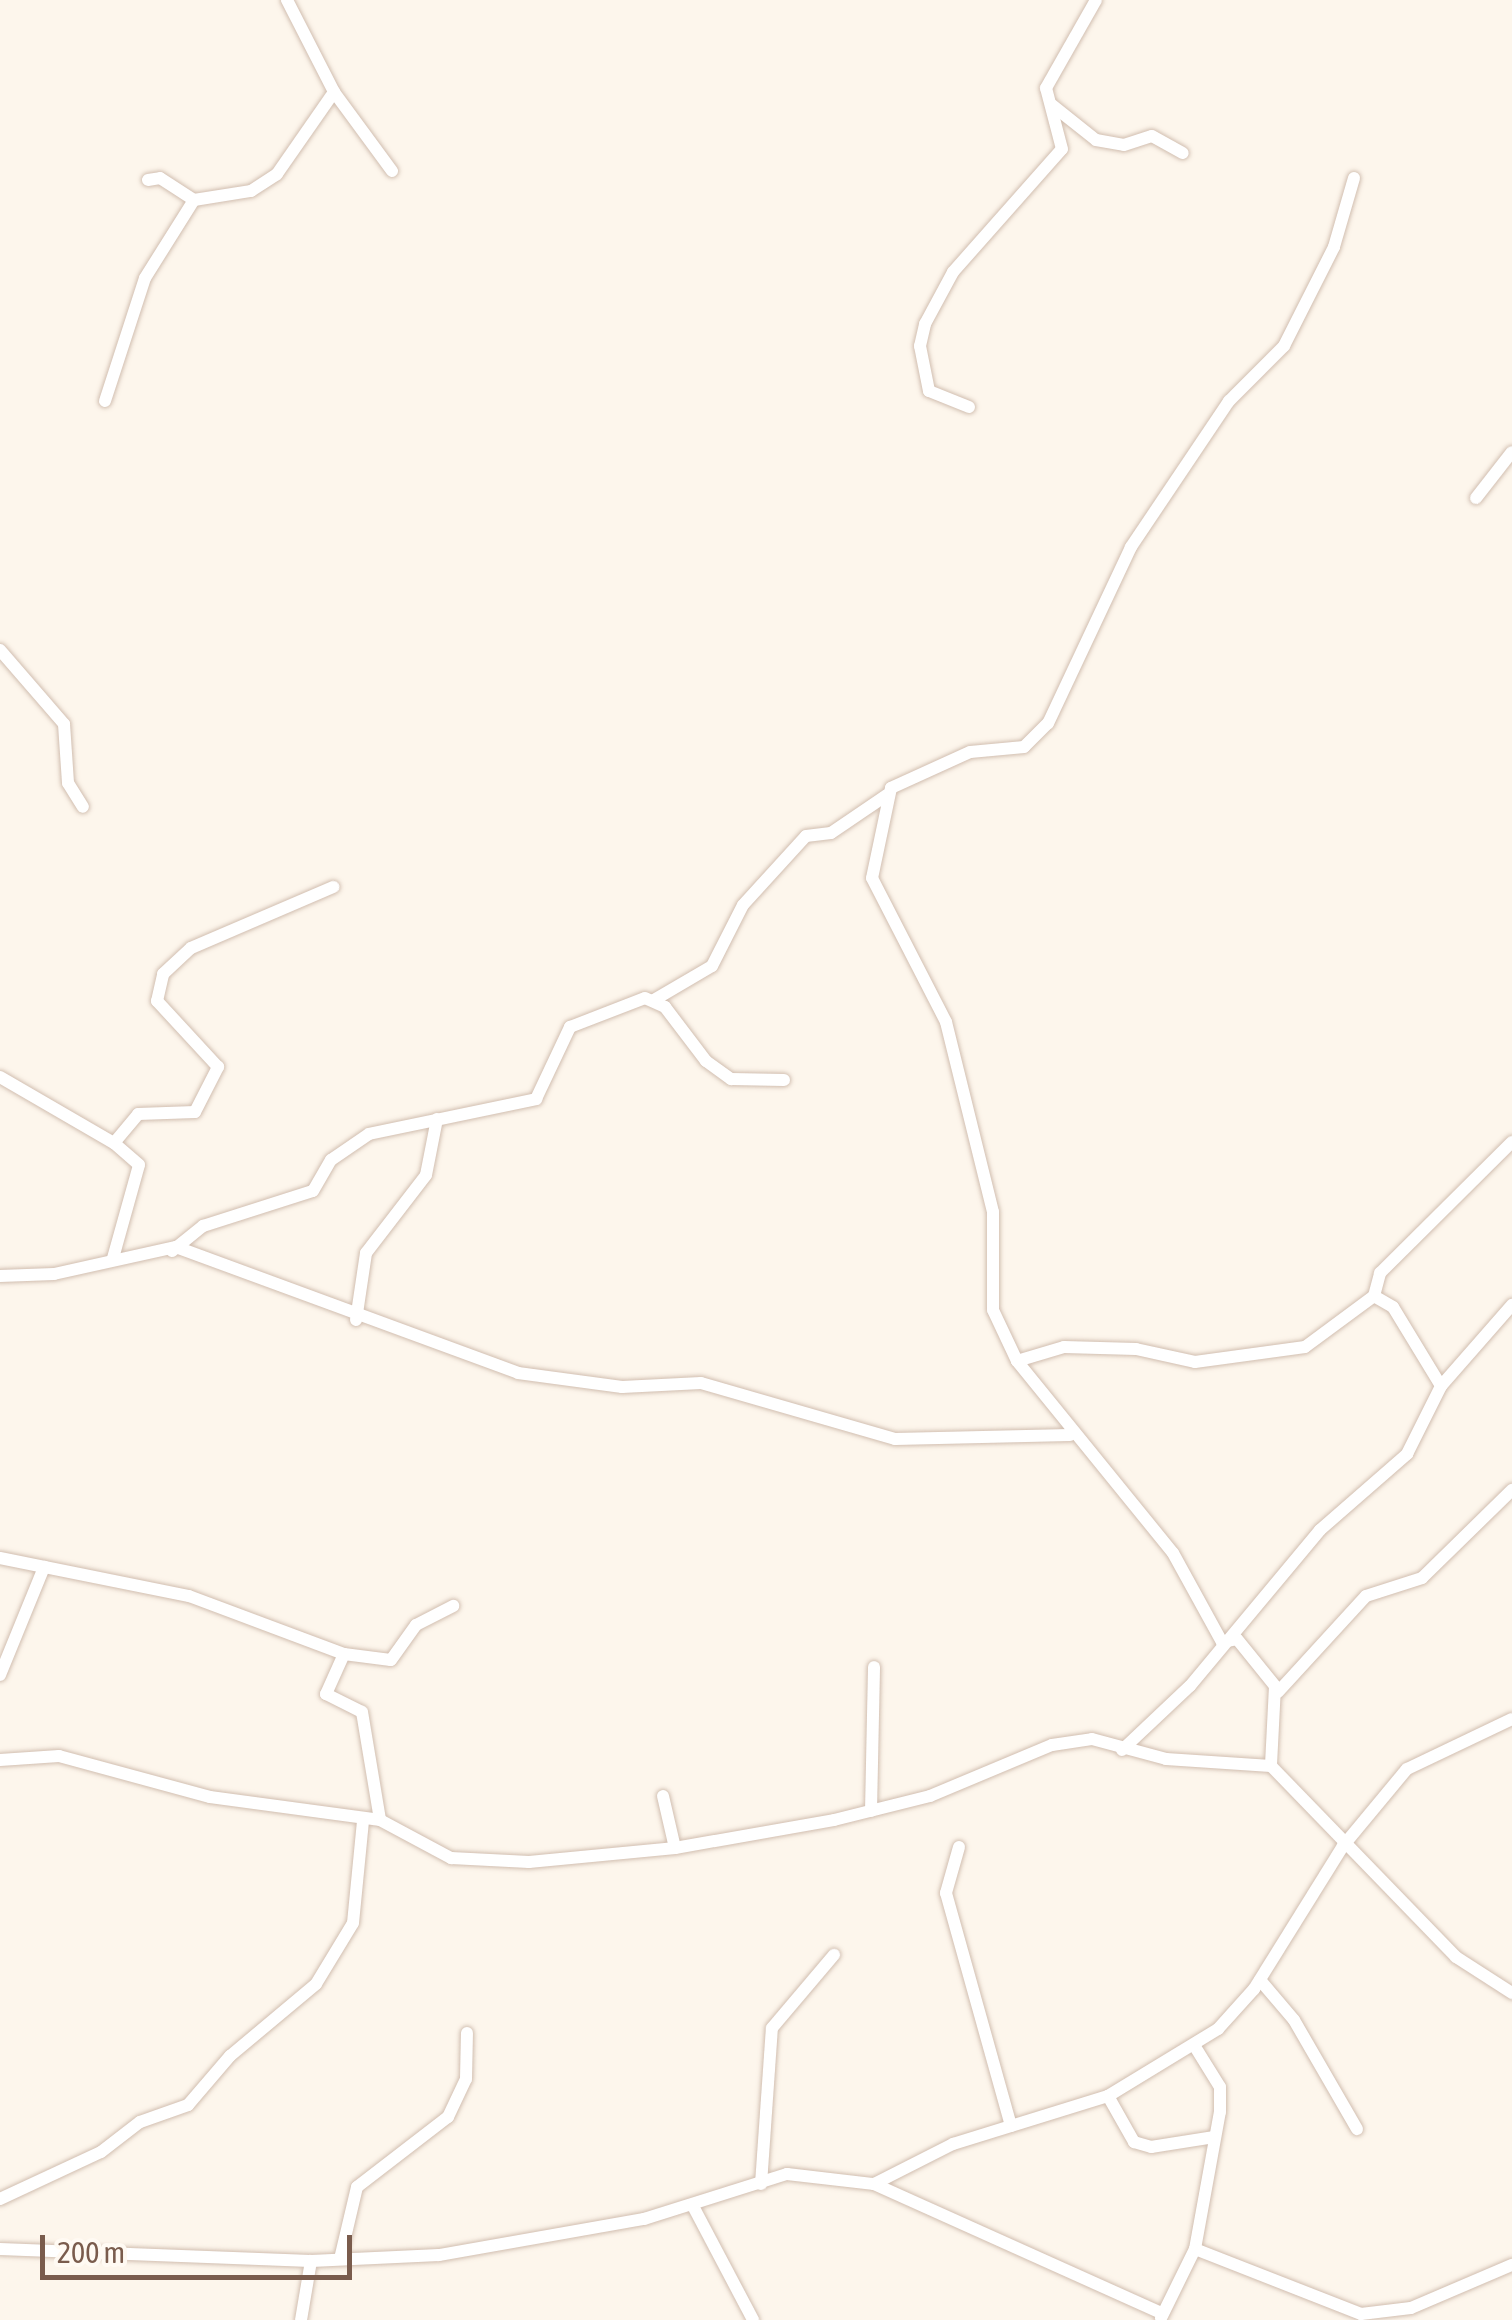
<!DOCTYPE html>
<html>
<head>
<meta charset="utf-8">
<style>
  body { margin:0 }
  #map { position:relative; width:1512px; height:2320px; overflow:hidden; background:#fdf6ec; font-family:"Asap Condensed",sans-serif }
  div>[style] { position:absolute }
  .roads { filter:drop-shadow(0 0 2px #d1beb0) drop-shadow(0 0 2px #d1beb0) }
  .minor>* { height:12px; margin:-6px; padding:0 6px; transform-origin:6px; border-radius:6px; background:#fff }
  span { translate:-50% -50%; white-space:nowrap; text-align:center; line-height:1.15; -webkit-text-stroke:8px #fffaf3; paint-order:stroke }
  .scale { position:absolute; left:40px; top:2235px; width:312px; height:45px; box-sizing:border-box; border:5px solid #7a5c4d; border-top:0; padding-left:12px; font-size:30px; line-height:35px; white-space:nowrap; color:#7a5c4d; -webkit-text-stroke:8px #fffaf3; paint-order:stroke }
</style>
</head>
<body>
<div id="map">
  <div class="roads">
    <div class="minor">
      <div style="left:287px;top:0;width:103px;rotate:62.9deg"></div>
      <div style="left:334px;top:92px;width:98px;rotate:53.7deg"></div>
      <div style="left:1052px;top:105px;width:56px;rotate:38.5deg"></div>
      <div style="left:1096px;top:140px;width:28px;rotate:10deg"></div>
      <div style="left:1124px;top:145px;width:29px;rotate:-18deg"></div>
      <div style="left:1152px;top:136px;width:35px;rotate:29deg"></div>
      <div style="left:1354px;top:178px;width:72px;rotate:106.2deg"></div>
      <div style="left:1334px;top:247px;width:111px;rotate:116.8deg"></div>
      <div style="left:1284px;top:346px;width:78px;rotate:135deg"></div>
      <div style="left:1229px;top:401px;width:176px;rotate:123.9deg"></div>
      <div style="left:1131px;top:547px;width:195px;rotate:115.2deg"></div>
      <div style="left:1048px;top:723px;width:34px;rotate:135deg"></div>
      <div style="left:1024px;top:747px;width:54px;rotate:174.7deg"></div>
      <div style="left:970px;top:752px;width:87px;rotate:155.5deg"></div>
      <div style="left:891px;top:788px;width:92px;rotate:101.9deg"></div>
      <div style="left:872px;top:878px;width:162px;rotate:62.8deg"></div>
      <div style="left:946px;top:1022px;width:196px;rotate:76.1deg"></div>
      <div style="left:993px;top:1212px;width:98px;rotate:90deg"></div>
      <div style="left:993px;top:1310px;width:56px;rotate:64.8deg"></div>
      <div style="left:1017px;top:1361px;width:247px;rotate:50.9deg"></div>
      <div style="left:1173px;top:1553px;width:102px;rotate:61.2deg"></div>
      <div style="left:1222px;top:1642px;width:15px;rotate:-11deg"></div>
      <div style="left:1237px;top:1639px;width:60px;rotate:51deg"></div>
      <div style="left:1275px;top:1686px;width:80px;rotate:92.9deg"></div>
      <div style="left:1271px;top:1766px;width:266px;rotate:45.9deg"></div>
      <div style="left:1456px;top:1957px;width:67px;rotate:32.7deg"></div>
      <div style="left:148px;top:180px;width:12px;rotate:-9deg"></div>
      <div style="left:160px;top:178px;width:40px;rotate:32.9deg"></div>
      <div style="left:194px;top:200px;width:58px;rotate:-9deg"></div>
      <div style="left:251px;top:191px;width:31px;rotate:-33deg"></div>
      <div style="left:277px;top:174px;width:100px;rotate:-55.2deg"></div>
      <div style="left:105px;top:401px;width:129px;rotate:-72deg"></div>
      <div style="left:145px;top:278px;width:92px;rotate:-57.9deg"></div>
      <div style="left:969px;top:407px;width:43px;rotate:-158.2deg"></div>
      <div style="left:929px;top:391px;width:46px;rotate:-101.3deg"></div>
      <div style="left:920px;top:346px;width:23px;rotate:-77deg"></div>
      <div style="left:925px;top:324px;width:59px;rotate:-61.7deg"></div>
      <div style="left:953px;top:272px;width:164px;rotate:-48.5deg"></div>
      <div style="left:1062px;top:149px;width:63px;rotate:-104.7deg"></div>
      <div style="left:1046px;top:88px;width:101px;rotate:-60.4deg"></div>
      <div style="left:1476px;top:498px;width:58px;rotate:-52deg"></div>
      <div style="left:0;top:650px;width:98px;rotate:49.1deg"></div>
      <div style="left:64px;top:724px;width:59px;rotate:86.1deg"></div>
      <div style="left:68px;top:783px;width:28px;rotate:58deg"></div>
      <div style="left:654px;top:1000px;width:67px;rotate:-30.4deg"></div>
      <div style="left:712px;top:966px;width:68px;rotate:-63.1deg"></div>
      <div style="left:743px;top:905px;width:93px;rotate:-47.6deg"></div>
      <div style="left:806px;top:836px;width:25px;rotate:-7deg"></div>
      <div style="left:831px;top:833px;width:68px;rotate:-34.2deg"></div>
      <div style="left:0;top:1077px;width:132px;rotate:30.1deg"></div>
      <div style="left:114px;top:1143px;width:33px;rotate:41deg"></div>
      <div style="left:139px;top:1165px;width:97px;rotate:105.6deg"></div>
      <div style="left:114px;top:1143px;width:38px;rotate:-50deg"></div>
      <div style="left:138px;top:1114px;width:57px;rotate:-2deg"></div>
      <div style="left:195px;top:1112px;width:51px;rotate:-62.9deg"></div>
      <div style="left:218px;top:1067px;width:90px;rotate:-132.7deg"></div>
      <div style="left:157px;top:1001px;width:28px;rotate:-77deg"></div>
      <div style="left:163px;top:974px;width:38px;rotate:-43deg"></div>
      <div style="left:191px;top:948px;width:155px;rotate:-23.2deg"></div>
      <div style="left:172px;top:1251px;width:40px;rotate:-39deg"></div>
      <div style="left:203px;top:1226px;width:115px;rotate:-17.7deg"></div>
      <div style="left:313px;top:1191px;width:36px;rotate:-60deg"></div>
      <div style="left:331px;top:1160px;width:46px;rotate:-34.4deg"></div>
      <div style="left:369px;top:1134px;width:171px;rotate:-11.8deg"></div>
      <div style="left:536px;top:1099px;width:80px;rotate:-64.7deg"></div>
      <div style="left:570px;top:1027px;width:80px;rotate:-21.1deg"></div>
      <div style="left:645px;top:998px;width:22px;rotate:24deg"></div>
      <div style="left:665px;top:1007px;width:68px;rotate:52.8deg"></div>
      <div style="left:706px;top:1061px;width:31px;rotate:36deg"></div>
      <div style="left:731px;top:1079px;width:53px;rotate:1.1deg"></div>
      <div style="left:0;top:1276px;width:54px;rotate:-2.1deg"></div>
      <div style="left:54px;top:1274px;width:125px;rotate:-12.5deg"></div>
      <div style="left:176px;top:1247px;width:364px;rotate:20.2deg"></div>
      <div style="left:518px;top:1373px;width:105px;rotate:7.7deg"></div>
      <div style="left:622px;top:1387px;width:79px;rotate:-2.9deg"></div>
      <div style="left:701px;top:1383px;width:202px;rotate:16.1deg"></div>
      <div style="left:895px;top:1439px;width:175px;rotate:-1.3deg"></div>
      <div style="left:356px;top:1320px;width:68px;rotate:-81.5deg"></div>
      <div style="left:366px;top:1253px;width:98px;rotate:-52.4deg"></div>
      <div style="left:426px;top:1175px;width:57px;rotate:-78.9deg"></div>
      <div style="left:1017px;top:1361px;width:49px;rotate:-16.6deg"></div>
      <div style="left:1064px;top:1347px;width:72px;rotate:1.6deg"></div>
      <div style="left:1136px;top:1349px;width:60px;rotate:12.4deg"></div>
      <div style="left:1195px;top:1362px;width:111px;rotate:-7.8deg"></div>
      <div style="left:1305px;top:1347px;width:86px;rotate:-36.5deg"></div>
      <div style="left:1441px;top:1386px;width:92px;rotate:-121.3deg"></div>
      <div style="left:1393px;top:1307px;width:22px;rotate:-150deg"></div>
      <div style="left:1374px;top:1296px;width:24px;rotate:-75deg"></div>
      <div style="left:1380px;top:1273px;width:186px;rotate:-44.8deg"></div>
      <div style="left:0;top:1558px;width:193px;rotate:11.4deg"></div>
      <div style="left:189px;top:1596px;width:165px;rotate:20.5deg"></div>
      <div style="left:344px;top:1654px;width:47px;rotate:7.3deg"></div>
      <div style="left:391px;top:1660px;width:43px;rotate:-54.5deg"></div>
      <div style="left:416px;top:1625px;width:42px;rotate:-27.2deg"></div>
      <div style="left:344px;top:1654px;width:44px;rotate:114.2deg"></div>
      <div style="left:326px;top:1694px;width:40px;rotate:26.6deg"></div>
      <div style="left:362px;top:1712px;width:109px;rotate:80.5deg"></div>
      <div style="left:0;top:1675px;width:117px;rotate:-67.8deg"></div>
      <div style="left:1278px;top:1692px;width:130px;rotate:-47.5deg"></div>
      <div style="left:1366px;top:1596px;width:59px;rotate:-17.8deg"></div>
      <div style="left:1422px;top:1578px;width:126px;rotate:-44.4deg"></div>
      <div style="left:1122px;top:1750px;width:93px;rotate:-43.3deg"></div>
      <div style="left:1190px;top:1686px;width:203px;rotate:-50.2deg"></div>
      <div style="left:1320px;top:1530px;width:116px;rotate:-41.1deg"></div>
      <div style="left:1407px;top:1454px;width:76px;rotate:-63.4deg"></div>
      <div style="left:1441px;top:1386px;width:108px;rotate:-48.8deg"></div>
      <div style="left:0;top:1760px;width:59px;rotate:-3.9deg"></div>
      <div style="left:59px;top:1756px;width:156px;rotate:15.2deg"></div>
      <div style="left:210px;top:1797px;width:172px;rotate:7.7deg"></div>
      <div style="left:380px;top:1820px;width:81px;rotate:28.2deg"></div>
      <div style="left:451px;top:1858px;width:78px;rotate:2.9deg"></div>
      <div style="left:529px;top:1862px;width:147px;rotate:-5.5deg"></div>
      <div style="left:675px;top:1848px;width:161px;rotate:-10deg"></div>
      <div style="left:834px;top:1820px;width:99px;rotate:-14deg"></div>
      <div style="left:930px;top:1796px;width:132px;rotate:-22.7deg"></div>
      <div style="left:1052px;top:1745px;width:40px;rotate:-8.5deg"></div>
      <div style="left:1092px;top:1739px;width:77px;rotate:15.1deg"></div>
      <div style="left:1166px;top:1759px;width:105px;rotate:3.8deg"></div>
      <div style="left:663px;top:1796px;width:53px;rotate:77deg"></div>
      <div style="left:871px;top:1811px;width:144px;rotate:-88.8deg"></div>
      <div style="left:959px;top:1847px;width:48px;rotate:105.8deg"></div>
      <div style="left:946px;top:1893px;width:242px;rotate:74.4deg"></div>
      <div style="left:1260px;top:1980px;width:52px;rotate:49.6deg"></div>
      <div style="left:1294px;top:2020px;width:126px;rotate:60deg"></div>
      <div style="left:1108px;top:2096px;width:53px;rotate:60.5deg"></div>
      <div style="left:1134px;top:2142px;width:18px;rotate:16deg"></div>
      <div style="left:1151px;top:2147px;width:64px;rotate:-9deg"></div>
      <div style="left:761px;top:2184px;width:156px;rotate:-86deg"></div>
      <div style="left:772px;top:2028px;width:96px;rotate:-49.7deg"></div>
      <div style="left:874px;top:2184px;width:315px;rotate:24.2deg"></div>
      <div style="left:0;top:2199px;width:111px;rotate:-25deg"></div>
      <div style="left:101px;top:2152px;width:49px;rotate:-37.6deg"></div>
      <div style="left:140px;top:2122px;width:51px;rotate:-19.5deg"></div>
      <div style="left:188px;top:2105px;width:65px;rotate:-49.4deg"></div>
      <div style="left:230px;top:2056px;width:112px;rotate:-39.9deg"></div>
      <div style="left:316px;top:1984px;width:71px;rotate:-58.8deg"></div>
      <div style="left:353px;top:1923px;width:102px;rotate:-84.4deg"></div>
      <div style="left:693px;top:2206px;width:129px;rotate:62.2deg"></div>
      <div style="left:0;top:2249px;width:311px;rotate:2.2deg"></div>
      <div style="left:311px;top:2261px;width:128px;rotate:-2.7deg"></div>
      <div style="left:439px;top:2255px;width:208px;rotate:-10deg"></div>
      <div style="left:644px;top:2219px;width:150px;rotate:-17.5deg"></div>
      <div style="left:787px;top:2174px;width:88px;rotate:6.6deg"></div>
      <div style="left:874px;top:2184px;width:89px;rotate:-26.9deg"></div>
      <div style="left:953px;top:2144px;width:162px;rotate:-17.2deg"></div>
      <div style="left:1108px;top:2096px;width:129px;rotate:-31.3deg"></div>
      <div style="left:1218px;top:2029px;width:54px;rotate:-48deg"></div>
      <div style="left:1254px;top:1989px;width:168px;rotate:-58.1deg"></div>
      <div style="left:1343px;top:1846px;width:100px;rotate:-50.3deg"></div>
      <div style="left:1407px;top:1769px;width:116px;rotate:-25.5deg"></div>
      <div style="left:1195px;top:2249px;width:178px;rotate:21.4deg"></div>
      <div style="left:1361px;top:2314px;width:50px;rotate:-6.8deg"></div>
      <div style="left:1411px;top:2308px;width:110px;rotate:-23.1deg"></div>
      <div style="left:340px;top:2259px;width:74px;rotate:-76.7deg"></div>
      <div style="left:357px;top:2187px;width:115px;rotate:-37.6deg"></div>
      <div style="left:448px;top:2117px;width:42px;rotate:-64.7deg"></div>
      <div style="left:466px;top:2079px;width:46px;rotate:-88.8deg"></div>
      <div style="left:1161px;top:2318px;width:77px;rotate:-63.8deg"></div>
      <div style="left:1195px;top:2249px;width:139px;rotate:-79.7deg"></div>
      <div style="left:1220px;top:2112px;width:25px;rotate:-90deg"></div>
      <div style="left:1220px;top:2087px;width:49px;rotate:-121.8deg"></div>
      <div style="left:301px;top:2320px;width:60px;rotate:-80.4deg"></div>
    </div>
  </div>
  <div class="scale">200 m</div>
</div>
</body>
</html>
